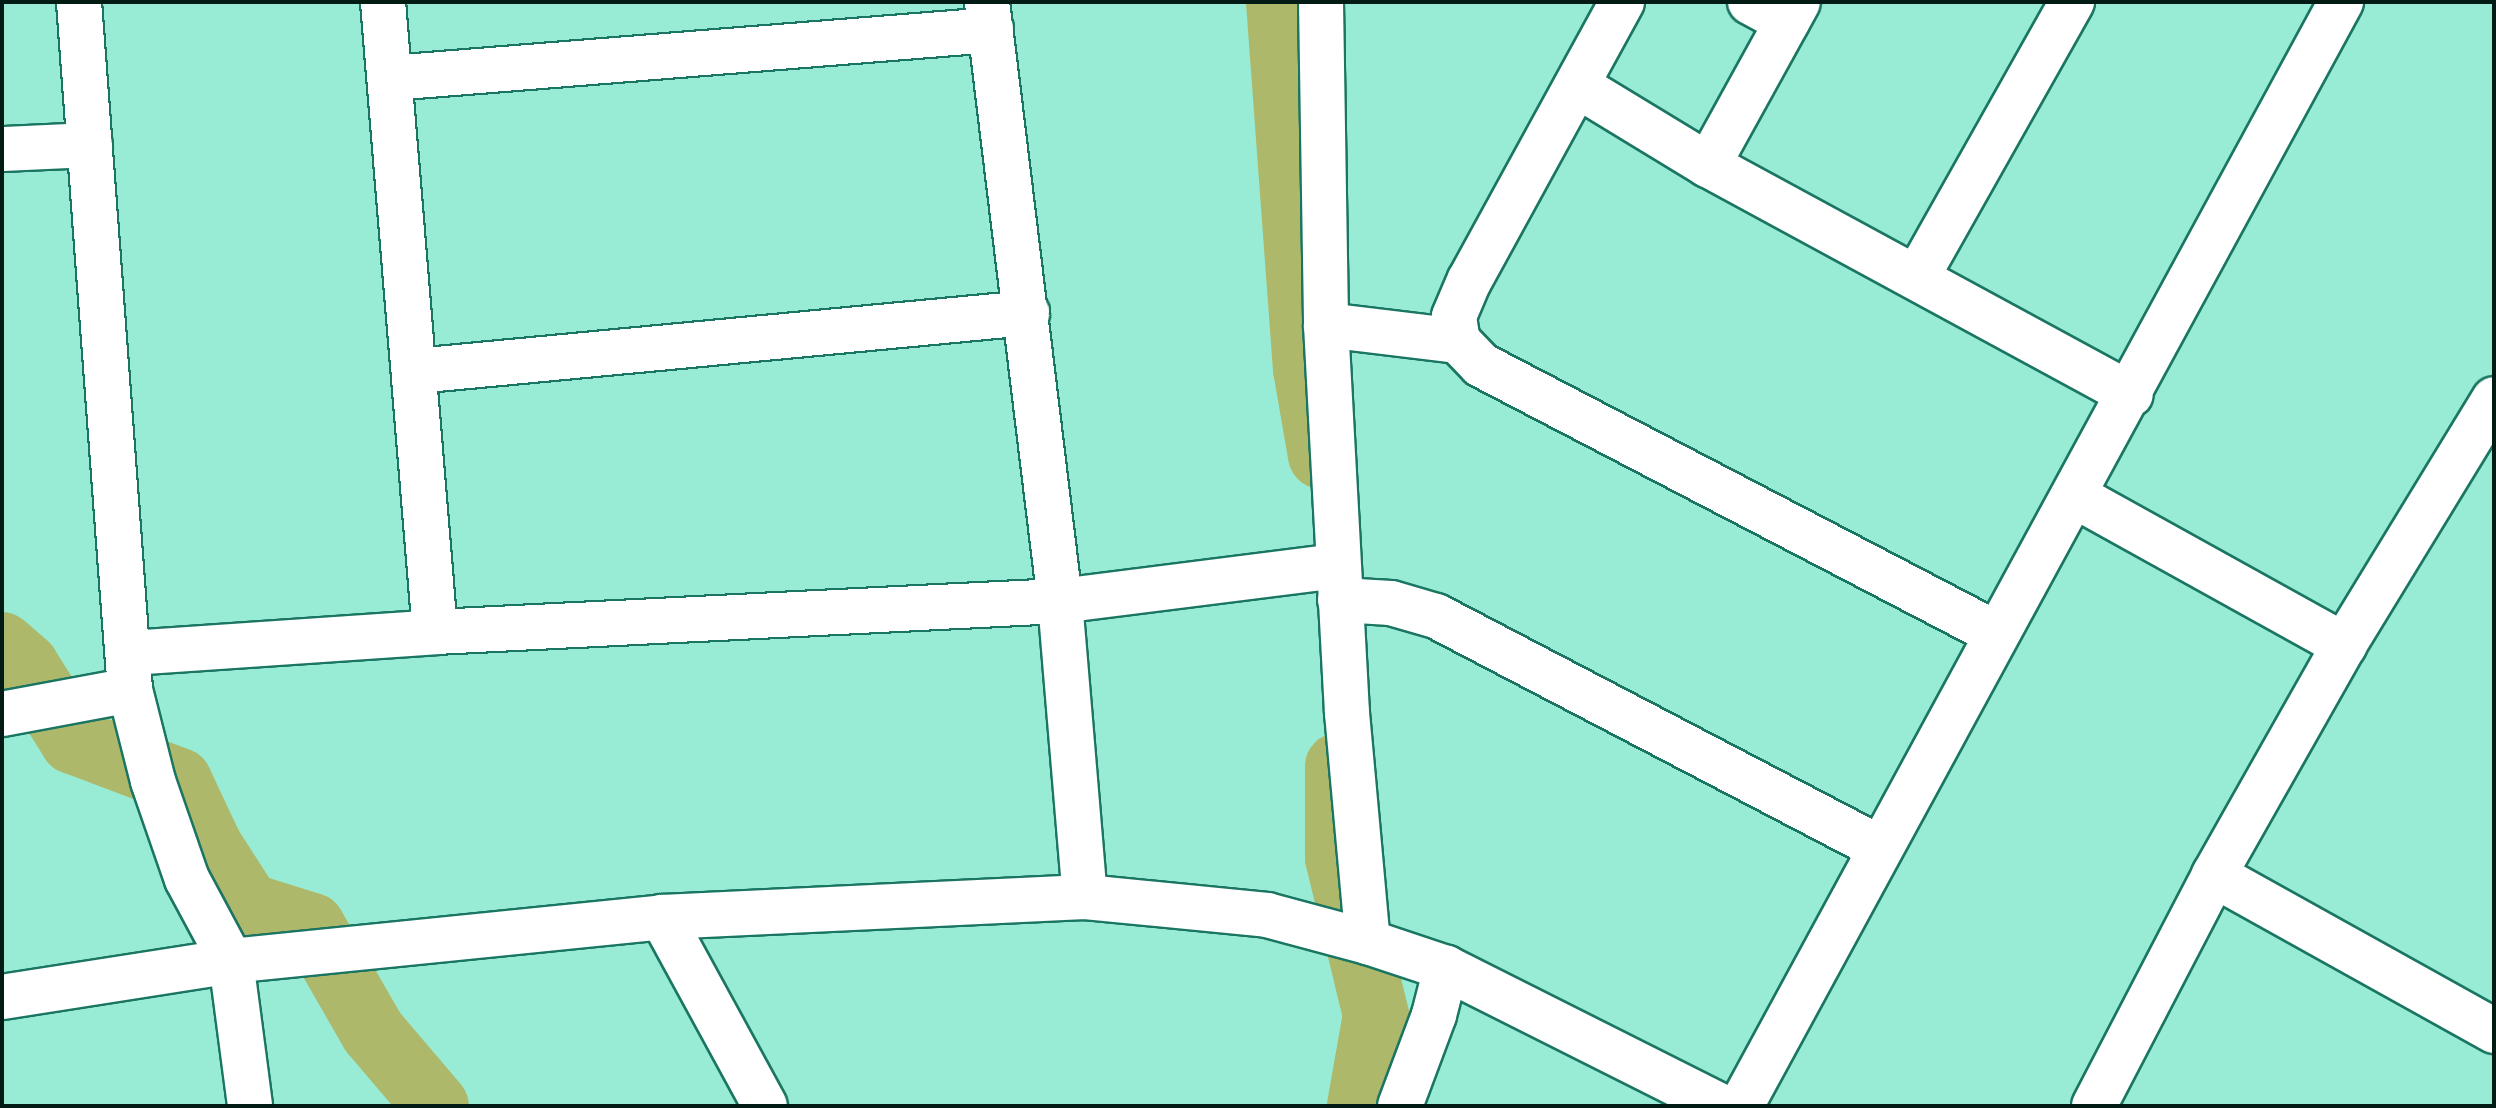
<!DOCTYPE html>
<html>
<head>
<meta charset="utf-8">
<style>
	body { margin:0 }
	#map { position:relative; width:2496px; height:1108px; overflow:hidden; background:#98ecd5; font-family:Raleway,sans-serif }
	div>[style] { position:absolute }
	.river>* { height:66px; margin:-33px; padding:0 33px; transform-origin:33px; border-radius:33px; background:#aeb86a }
	.roads { filter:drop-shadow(2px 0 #1a7662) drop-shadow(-2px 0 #1a7662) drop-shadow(0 2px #1a7662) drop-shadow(0 -2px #1a7662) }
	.minor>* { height:44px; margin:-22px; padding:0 22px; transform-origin:22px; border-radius:22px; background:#fff }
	span { translate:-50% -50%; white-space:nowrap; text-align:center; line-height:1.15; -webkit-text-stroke:8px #a5f9e2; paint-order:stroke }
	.frame { position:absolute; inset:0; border:4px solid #021b15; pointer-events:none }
</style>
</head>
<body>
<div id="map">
	<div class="river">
		<i style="left:1279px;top:2px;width:368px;rotate:85.8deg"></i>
		<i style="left:1306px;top:369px;width:88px;rotate:80.2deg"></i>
		<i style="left:2px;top:645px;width:32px;rotate:41deg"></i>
		<i style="left:26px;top:666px;width:89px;rotate:57.9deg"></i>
		<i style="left:73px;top:741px;width:113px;rotate:20.7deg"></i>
		<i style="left:179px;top:781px;width:73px;rotate:64.8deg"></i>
		<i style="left:210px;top:847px;width:70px;rotate:57.2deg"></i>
		<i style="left:248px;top:906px;width:67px;rotate:17.4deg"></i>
		<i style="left:312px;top:926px;width:122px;rotate:60.1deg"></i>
		<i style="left:373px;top:1032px;width:97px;rotate:49.6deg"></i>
		<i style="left:1338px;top:766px;width:92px;rotate:90deg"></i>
		<i style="left:1338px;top:858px;width:162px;rotate:76.4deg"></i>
		<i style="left:1376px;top:1015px;width:92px;rotate:100deg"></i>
	</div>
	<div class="roads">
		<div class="minor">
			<i style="left:79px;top:2px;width:690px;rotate:85.76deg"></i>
			<i style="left:130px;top:690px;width:94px;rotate:75.8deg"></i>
			<i style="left:153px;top:781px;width:104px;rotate:70.9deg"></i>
			<i style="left:187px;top:879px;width:93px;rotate:61.8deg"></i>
			<i style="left:231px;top:961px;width:146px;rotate:82.5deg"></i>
			<i style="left:383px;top:2px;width:632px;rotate:85.28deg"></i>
			<i style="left:987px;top:2px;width:603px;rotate:83.05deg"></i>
			<i style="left:1060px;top:601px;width:297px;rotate:85.2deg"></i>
			<i style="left:1321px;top:2px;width:323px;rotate:89.1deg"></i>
			<i style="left:1326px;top:325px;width:389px;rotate:86.9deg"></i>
			<i style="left:1347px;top:713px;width:230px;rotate:84.8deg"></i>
			<i style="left:1622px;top:2px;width:318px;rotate:118.7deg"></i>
			<i style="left:1469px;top:281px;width:39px;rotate:113deg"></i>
			<i style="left:1454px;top:317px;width:24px;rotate:81deg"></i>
			<i style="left:1458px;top:341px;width:33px;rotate:46deg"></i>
			<i style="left:1481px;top:365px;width:582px;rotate:27.53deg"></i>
			<i style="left:1750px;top:2px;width:42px;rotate:28.4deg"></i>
			<i style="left:391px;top:78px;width:602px;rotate:-4.57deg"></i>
			<i style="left:1578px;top:86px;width:152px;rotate:31.3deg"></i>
			<i style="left:1708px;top:165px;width:481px;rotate:28.5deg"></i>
			<i style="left:2px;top:149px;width:88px;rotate:-2.6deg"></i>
			<i style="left:1708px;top:165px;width:186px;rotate:-61.1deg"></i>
			<i style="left:1917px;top:277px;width:316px;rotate:-60.6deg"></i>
			<i style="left:1326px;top:325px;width:133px;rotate:6.9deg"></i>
			<i style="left:416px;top:371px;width:614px;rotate:-5.42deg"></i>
			<i style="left:2075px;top:496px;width:308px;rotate:29deg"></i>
			<i style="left:1340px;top:600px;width:51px;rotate:3.4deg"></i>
			<i style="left:1391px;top:603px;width:47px;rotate:16.1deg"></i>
			<i style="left:1436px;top:616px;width:499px;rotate:27.6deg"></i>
			<i style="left:130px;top:653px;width:306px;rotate:-3.9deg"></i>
			<i style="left:435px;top:632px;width:626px;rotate:-2.84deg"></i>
			<i style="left:1060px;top:601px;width:280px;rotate:-7.2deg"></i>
			<i style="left:2px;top:714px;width:130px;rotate:-10.6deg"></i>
			<i style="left:2214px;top:875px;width:321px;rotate:29.1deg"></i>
			<i style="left:662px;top:917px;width:215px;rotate:61.4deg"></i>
			<i style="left:2px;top:997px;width:232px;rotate:-8.9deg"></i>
			<i style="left:231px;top:961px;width:433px;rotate:-5.8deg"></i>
			<i style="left:662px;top:917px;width:423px;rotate:-2.7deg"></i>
			<i style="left:1085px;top:897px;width:183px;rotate:5.6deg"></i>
			<i style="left:1267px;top:915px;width:105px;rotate:15deg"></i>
			<i style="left:1368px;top:942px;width:82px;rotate:18.4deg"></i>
			<i style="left:1446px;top:968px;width:307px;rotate:26.7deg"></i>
			<i style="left:1400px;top:1106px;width:97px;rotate:-69.5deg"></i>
			<i style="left:1434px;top:1015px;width:49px;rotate:-75.7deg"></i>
			<i style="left:1741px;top:1106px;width:1257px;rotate:-61.48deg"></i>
			<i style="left:2094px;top:1106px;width:260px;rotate:-62.5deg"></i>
			<i style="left:2214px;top:875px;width:264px;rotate:-60.5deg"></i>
			<i style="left:2344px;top:645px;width:288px;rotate:-58.6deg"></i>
		</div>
	</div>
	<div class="frame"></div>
</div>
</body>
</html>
